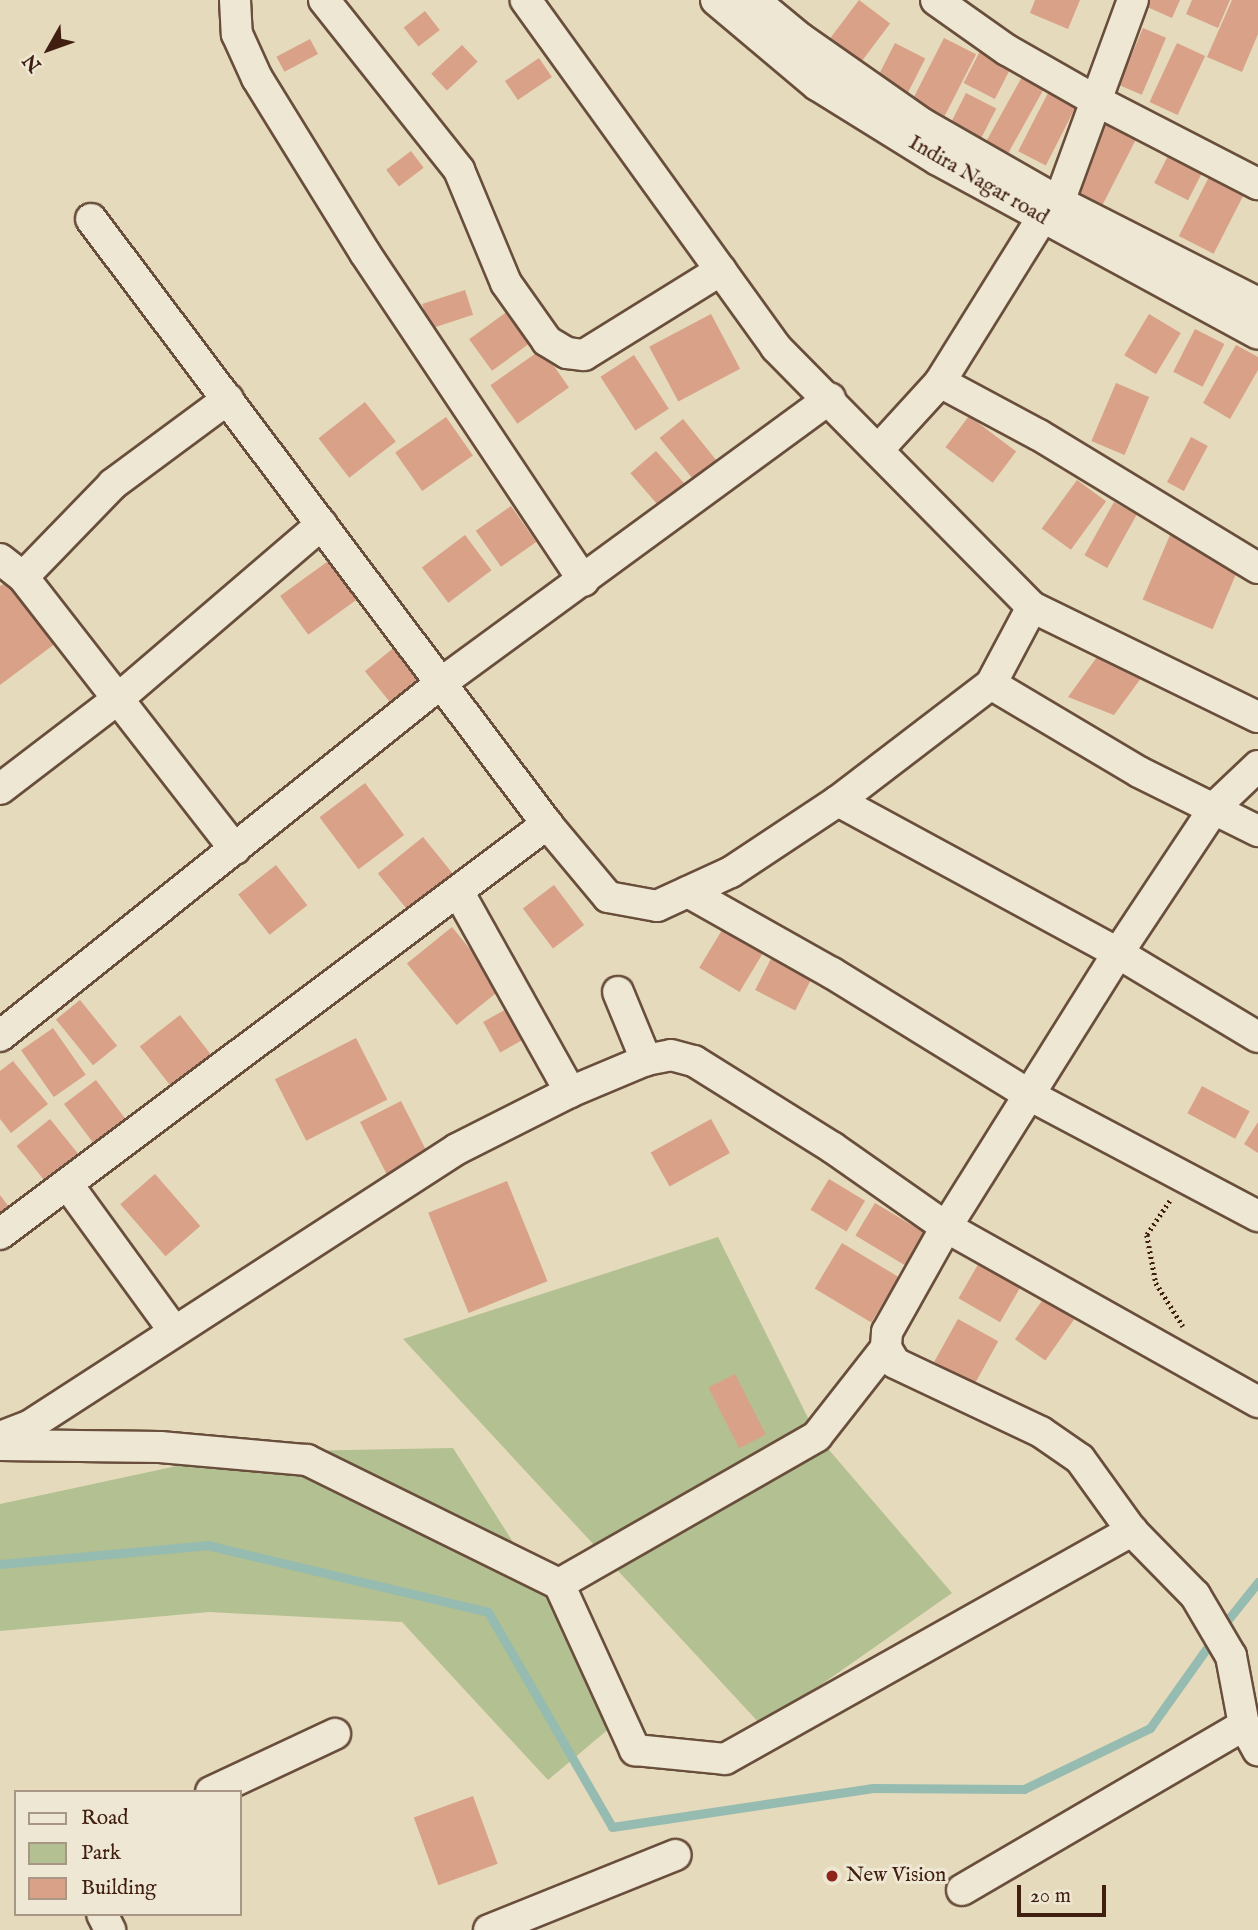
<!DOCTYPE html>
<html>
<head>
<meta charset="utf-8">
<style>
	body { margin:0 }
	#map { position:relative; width:1258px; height:1930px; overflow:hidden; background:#e5dabb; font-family:"IM FELL English",serif }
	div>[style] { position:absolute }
	.green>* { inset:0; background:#b3c091 }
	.stream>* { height:9px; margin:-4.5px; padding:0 4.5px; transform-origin:4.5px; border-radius:4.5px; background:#96bbb0 }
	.building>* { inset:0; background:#d8a188; transform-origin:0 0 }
	.path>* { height:4.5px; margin-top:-2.25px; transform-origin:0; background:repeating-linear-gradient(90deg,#401f11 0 2px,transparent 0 5.5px) }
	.roads { filter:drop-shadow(2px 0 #694e3c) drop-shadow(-2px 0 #694e3c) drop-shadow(0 2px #694e3c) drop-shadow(0 -2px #694e3c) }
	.minor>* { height:30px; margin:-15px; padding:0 15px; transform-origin:15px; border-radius:15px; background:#eee7d3 }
	.dots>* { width:19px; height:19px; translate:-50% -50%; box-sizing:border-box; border:4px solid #eee7d3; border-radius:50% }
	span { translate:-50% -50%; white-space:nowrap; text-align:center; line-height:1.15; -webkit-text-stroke:6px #eee7d3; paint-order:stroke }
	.street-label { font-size:21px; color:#401f11 }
	.poi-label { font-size:21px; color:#401f11 }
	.left { translate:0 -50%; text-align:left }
	.legend { position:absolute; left:14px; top:1790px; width:228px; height:126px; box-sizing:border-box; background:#eee7d3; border:2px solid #a89785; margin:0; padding:9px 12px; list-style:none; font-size:21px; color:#401f11 }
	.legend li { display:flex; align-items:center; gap:14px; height:35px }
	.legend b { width:35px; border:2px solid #a89785 }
	.north { position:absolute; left:14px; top:14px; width:70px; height:70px; -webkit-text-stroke:5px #eee7d3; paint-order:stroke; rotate:230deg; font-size:19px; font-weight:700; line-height:28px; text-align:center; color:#401f11 }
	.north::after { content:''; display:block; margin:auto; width:24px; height:32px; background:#401f11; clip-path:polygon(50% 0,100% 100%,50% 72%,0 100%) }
	.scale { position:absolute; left:1017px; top:1885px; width:89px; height:32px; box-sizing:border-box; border:4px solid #401f11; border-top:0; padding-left:9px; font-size:21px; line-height:24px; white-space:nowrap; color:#401f11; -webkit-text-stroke:5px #eee7d3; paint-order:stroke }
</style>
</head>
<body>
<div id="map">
	<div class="green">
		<i style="clip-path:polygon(718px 1237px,817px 1436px,952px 1593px,762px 1726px,403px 1339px)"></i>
		<i style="clip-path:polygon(453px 1448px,624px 1716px,548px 1780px,402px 1622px,209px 1612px,0 1631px,0 1504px,242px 1452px)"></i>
	</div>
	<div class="stream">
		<i style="left:0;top:1564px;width:208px;rotate:-5.2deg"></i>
		<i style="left:207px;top:1545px;width:289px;rotate:13.4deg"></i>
		<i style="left:488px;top:1612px;width:248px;rotate:60deg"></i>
		<i style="left:612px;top:1827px;width:264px;rotate:-8.5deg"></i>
		<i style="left:873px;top:1788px;width:151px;rotate:0.4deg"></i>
		<i style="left:1024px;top:1789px;width:140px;rotate:-25.8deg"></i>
		<i style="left:1150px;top:1728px;width:110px;rotate:-54.6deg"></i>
		<i style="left:1222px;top:1627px;width:58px;rotate:-51.3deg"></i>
	</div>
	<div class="building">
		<i style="left:859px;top:0;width:39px;height:56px;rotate:37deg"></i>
		<i style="clip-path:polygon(1035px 0,1080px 0,1068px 29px,1030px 13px)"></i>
		<i style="clip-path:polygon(1148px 0,1180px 0,1172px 18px,1145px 6px)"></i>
		<i style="clip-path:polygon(1192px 0,1230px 0,1218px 28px,1186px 14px)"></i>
		<i style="clip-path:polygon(1232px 0,1258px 0,1258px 34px,1242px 72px,1207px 57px)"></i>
		<i style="left:425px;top:11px;width:24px;height:27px;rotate:52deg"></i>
		<i style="left:1143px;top:28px;width:25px;height:62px;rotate:23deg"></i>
		<i style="left:944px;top:38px;width:36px;height:69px;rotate:27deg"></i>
		<i style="left:310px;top:39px;width:17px;height:38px;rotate:62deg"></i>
		<i style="left:895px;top:43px;width:34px;height:46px;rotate:27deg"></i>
		<i style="left:1177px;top:43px;width:31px;height:65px;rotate:25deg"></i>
		<i style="left:462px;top:45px;width:23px;height:42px;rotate:47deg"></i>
		<i style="left:980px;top:51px;width:35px;height:36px;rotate:27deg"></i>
		<i style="left:539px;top:58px;width:23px;height:41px;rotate:56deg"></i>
		<i style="left:1023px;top:75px;width:25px;height:80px;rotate:29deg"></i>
		<i style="left:1050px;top:89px;width:31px;height:70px;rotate:27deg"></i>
		<i style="left:966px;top:93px;width:34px;height:42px;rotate:27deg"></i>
		<i style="left:1106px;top:121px;width:35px;height:83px;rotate:27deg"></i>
		<i style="left:1171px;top:150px;width:38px;height:37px;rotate:27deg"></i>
		<i style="left:411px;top:151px;width:21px;height:31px;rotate:53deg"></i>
		<i style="left:1212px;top:171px;width:39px;height:73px;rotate:27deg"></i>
		<i style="left:465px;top:290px;width:26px;height:45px;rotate:72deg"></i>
		<i style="left:512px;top:308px;width:39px;height:53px;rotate:54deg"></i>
		<i style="left:711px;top:314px;width:62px;height:70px;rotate:62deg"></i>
		<i style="left:1149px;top:314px;width:37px;height:48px;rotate:31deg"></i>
		<i style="left:1195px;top:329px;width:33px;height:48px;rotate:27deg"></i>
		<i style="clip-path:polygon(1236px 345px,1258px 357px,1258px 370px,1230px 419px,1203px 403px)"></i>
		<i style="left:542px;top:349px;width:47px;height:63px;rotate:55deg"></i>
		<i style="left:634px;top:355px;width:64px;height:40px;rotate:57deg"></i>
		<i style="left:1116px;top:383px;width:36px;height:63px;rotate:23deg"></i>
		<i style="left:365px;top:402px;width:50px;height:59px;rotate:52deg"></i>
		<i style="left:969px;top:416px;width:59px;height:39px;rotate:37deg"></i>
		<i style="left:446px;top:417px;width:47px;height:62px;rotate:55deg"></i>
		<i style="left:683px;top:419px;width:60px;height:30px;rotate:51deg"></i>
		<i style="left:1191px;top:437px;width:19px;height:51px;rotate:28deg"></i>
		<i style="left:656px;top:451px;width:48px;height:34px;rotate:49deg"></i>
		<i style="left:1077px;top:480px;width:36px;height:60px;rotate:36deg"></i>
		<i style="left:1114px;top:502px;width:26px;height:61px;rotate:29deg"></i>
		<i style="left:511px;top:506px;width:44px;height:43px;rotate:55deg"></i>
		<i style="left:465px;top:535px;width:44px;height:54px;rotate:53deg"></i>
		<i style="left:1170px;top:535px;width:76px;height:70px;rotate:23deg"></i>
		<i style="left:331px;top:559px;width:48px;height:63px;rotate:54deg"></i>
		<i style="clip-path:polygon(8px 581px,56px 643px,0 685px,0 586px)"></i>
		<i style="left:396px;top:646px;width:43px;height:40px;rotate:51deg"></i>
		<i style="clip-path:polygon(1105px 646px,1144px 674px,1114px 715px,1068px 697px)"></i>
		<i style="left:365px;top:783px;width:65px;height:57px;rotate:53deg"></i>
		<i style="left:423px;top:837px;width:49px;height:58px;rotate:51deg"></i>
		<i style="left:276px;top:865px;width:51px;height:48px;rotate:52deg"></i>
		<i style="left:554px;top:885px;width:50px;height:39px;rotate:53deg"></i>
		<i style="left:725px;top:925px;width:47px;height:50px;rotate:31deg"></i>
		<i style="left:452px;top:927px;width:79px;height:58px;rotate:51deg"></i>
		<i style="left:776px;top:949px;width:45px;height:46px;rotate:27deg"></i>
		<i style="left:80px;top:1000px;width:59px;height:31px;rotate:51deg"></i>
		<i style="left:519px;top:1002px;width:35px;height:41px;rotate:61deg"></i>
		<i style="left:180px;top:1015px;width:54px;height:51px;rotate:52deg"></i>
		<i style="left:53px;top:1028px;width:57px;height:39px;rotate:55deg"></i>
		<i style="left:356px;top:1038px;width:69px;height:91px;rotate:63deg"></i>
		<i style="clip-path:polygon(13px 1061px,48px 1104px,11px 1133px,0 1119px,0 1071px)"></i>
		<i style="left:96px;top:1080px;width:53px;height:40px;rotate:53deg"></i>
		<i style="left:1202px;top:1086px;width:54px;height:31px;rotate:28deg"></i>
		<i style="left:401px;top:1101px;width:60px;height:46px;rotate:63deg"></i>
		<i style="left:50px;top:1119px;width:53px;height:43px;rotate:51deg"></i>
		<i style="left:711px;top:1119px;width:39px;height:69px;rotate:61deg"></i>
		<i style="clip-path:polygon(1258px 1122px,1258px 1153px,1244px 1144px)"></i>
		<i style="left:155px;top:1174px;width:69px;height:46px;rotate:49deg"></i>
		<i style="left:829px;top:1179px;width:42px;height:36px;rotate:31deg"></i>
		<i style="left:507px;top:1181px;width:108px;height:85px;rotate:68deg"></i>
		<i style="clip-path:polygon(0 1195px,12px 1211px,0 1221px)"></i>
		<i style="left:875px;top:1203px;width:65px;height:38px;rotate:31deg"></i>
		<i style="left:842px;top:1243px;width:66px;height:53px;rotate:31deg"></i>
		<i style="left:980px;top:1261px;width:48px;height:43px;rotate:30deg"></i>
		<i style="left:1046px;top:1295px;width:37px;height:54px;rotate:35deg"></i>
		<i style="left:958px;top:1319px;width:46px;height:49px;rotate:29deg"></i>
		<i style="left:735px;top:1374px;width:68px;height:30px;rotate:63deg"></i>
		<i style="left:473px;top:1796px;width:72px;height:63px;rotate:70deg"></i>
	</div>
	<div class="path">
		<i style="left:1170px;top:1201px;width:41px;rotate:124.1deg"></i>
		<i style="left:1147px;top:1235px;width:49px;rotate:79.4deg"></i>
		<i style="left:1156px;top:1283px;width:51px;rotate:57.9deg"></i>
	</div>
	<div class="roads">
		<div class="minor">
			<i style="left:235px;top:0;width:34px;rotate:87deg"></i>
			<i style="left:237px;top:34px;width:48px;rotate:65.6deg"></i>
			<i style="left:257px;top:78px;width:206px;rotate:58.3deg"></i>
			<i style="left:365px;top:253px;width:394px;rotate:56.3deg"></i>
			<i style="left:324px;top:0;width:217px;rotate:51.5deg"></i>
			<i style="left:459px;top:170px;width:122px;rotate:67.4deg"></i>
			<i style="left:506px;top:283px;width:71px;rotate:54.7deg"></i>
			<i style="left:547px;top:341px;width:23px;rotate:31deg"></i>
			<i style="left:567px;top:353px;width:17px;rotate:7deg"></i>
			<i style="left:584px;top:355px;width:161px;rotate:-31.8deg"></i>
			<i style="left:716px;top:0;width:132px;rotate:40.1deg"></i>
			<i style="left:817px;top:85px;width:142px;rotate:31.8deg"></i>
			<i style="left:938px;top:160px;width:364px;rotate:28.5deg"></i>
			<i style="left:754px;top:0;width:60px;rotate:39.6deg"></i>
			<i style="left:800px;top:38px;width:150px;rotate:35deg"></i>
			<i style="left:923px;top:124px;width:157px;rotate:29.8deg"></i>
			<i style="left:1059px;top:202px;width:223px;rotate:26.9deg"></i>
			<i style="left:936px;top:0;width:87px;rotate:35.2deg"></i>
			<i style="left:1007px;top:50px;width:99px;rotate:29.7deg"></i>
			<i style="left:1093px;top:99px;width:186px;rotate:27.3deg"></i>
			<i style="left:1059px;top:202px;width:215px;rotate:-69.9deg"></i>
			<i style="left:91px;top:219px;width:758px;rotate:52.99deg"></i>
			<i style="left:547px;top:824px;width:95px;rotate:50.1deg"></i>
			<i style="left:608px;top:897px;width:50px;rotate:10.4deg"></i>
			<i style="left:657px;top:906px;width:81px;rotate:-24.7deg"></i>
			<i style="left:731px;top:872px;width:128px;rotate:-33.6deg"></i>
			<i style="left:838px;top:801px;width:193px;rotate:-37.4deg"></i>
			<i style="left:991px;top:684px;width:87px;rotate:-62deg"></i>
			<i style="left:1032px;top:607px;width:365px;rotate:-134.6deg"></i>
			<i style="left:776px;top:347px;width:428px;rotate:-125.8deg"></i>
			<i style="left:940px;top:382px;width:112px;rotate:28.2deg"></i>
			<i style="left:1039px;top:435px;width:256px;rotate:31.3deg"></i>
			<i style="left:878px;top:450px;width:92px;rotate:-47.6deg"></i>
			<i style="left:940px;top:382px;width:193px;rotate:-58.1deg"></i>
			<i style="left:0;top:559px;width:29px;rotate:38deg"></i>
			<i style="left:23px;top:577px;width:129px;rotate:-45.9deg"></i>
			<i style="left:113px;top:484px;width:143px;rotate:-36.5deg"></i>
			<i style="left:23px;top:577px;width:345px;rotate:52.1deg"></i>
			<i style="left:1032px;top:607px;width:251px;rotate:26deg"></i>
			<i style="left:991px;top:684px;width:172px;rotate:30.7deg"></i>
			<i style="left:1139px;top:772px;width:133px;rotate:26.4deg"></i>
			<i style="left:1258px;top:766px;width:59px;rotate:136.4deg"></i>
			<i style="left:1215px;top:807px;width:175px;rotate:123.6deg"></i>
			<i style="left:1118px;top:953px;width:324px;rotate:122.1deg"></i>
			<i style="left:946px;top:1227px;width:120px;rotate:119.3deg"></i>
			<i style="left:887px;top:1332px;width:16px;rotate:94deg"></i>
			<i style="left:886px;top:1348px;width:17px;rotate:59deg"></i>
			<i style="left:895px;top:1363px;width:161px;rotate:25.3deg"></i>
			<i style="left:1041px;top:1432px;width:47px;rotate:34.7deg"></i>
			<i style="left:1080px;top:1459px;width:89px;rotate:54.2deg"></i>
			<i style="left:1132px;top:1531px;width:90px;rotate:45.5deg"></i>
			<i style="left:1195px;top:1595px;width:71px;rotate:59.5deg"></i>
			<i style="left:1231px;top:1656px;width:70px;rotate:79.3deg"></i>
			<i style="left:1244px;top:1725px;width:29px;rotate:61deg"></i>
			<i style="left:0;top:789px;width:150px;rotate:-37.4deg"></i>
			<i style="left:119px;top:698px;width:267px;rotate:-40.6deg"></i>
			<i style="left:838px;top:801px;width:319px;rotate:28.5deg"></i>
			<i style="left:1118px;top:953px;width:163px;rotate:31deg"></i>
			<i style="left:688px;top:892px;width:165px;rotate:29.4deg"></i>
			<i style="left:832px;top:973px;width:234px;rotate:31.7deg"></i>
			<i style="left:1031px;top:1096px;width:257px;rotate:27.9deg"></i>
			<i style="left:459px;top:893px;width:228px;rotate:60.8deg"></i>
			<i style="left:618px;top:992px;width:74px;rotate:67.6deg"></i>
			<i style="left:0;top:1036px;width:565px;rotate:-38.68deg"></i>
			<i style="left:441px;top:683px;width:482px;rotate:-36.2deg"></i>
			<i style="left:68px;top:1185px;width:180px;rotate:54deg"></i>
			<i style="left:0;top:1234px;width:684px;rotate:-36.85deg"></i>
			<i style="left:0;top:1437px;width:31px;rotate:-21deg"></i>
			<i style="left:29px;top:1426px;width:510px;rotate:-32.91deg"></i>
			<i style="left:457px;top:1149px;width:127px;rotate:-26.8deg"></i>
			<i style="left:570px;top:1092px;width:82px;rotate:-22.8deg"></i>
			<i style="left:646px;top:1060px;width:25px;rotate:-11deg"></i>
			<i style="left:671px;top:1055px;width:24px;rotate:15deg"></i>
			<i style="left:694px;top:1061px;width:164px;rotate:32deg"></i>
			<i style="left:833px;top:1148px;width:138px;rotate:35deg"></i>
			<i style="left:946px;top:1227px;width:358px;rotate:29.3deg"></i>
			<i style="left:0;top:1445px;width:160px;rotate:0.7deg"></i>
			<i style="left:160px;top:1447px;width:148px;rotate:5.1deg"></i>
			<i style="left:307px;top:1460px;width:281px;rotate:26.2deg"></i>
			<i style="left:559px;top:1584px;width:183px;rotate:65.4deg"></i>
			<i style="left:635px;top:1750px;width:90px;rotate:5.7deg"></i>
			<i style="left:725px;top:1759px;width:467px;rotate:-29.3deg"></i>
			<i style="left:559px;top:1584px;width:297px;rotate:-29.8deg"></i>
			<i style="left:817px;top:1436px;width:112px;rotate:-51.9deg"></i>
			<i style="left:211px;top:1792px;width:137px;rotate:-25.1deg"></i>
			<i style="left:962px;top:1890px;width:327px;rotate:-30.3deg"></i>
			<i style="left:102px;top:1914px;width:18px;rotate:63deg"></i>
			<i style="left:489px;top:1930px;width:201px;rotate:-21.9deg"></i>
		</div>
	</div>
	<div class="dots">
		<i style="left:832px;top:1876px;background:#8f2418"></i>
	</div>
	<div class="street-label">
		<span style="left:978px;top:181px;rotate:30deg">Indira Nagar road</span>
	</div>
	<div class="poi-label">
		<span class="left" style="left:846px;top:1876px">New Vision</span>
	</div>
	<ul class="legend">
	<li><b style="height:9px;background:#eee7d3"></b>Road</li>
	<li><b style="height:19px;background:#b3c091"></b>Park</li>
	<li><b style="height:19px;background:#d8a188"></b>Building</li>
	</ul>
	<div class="north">N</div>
	<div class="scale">20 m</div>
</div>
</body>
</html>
